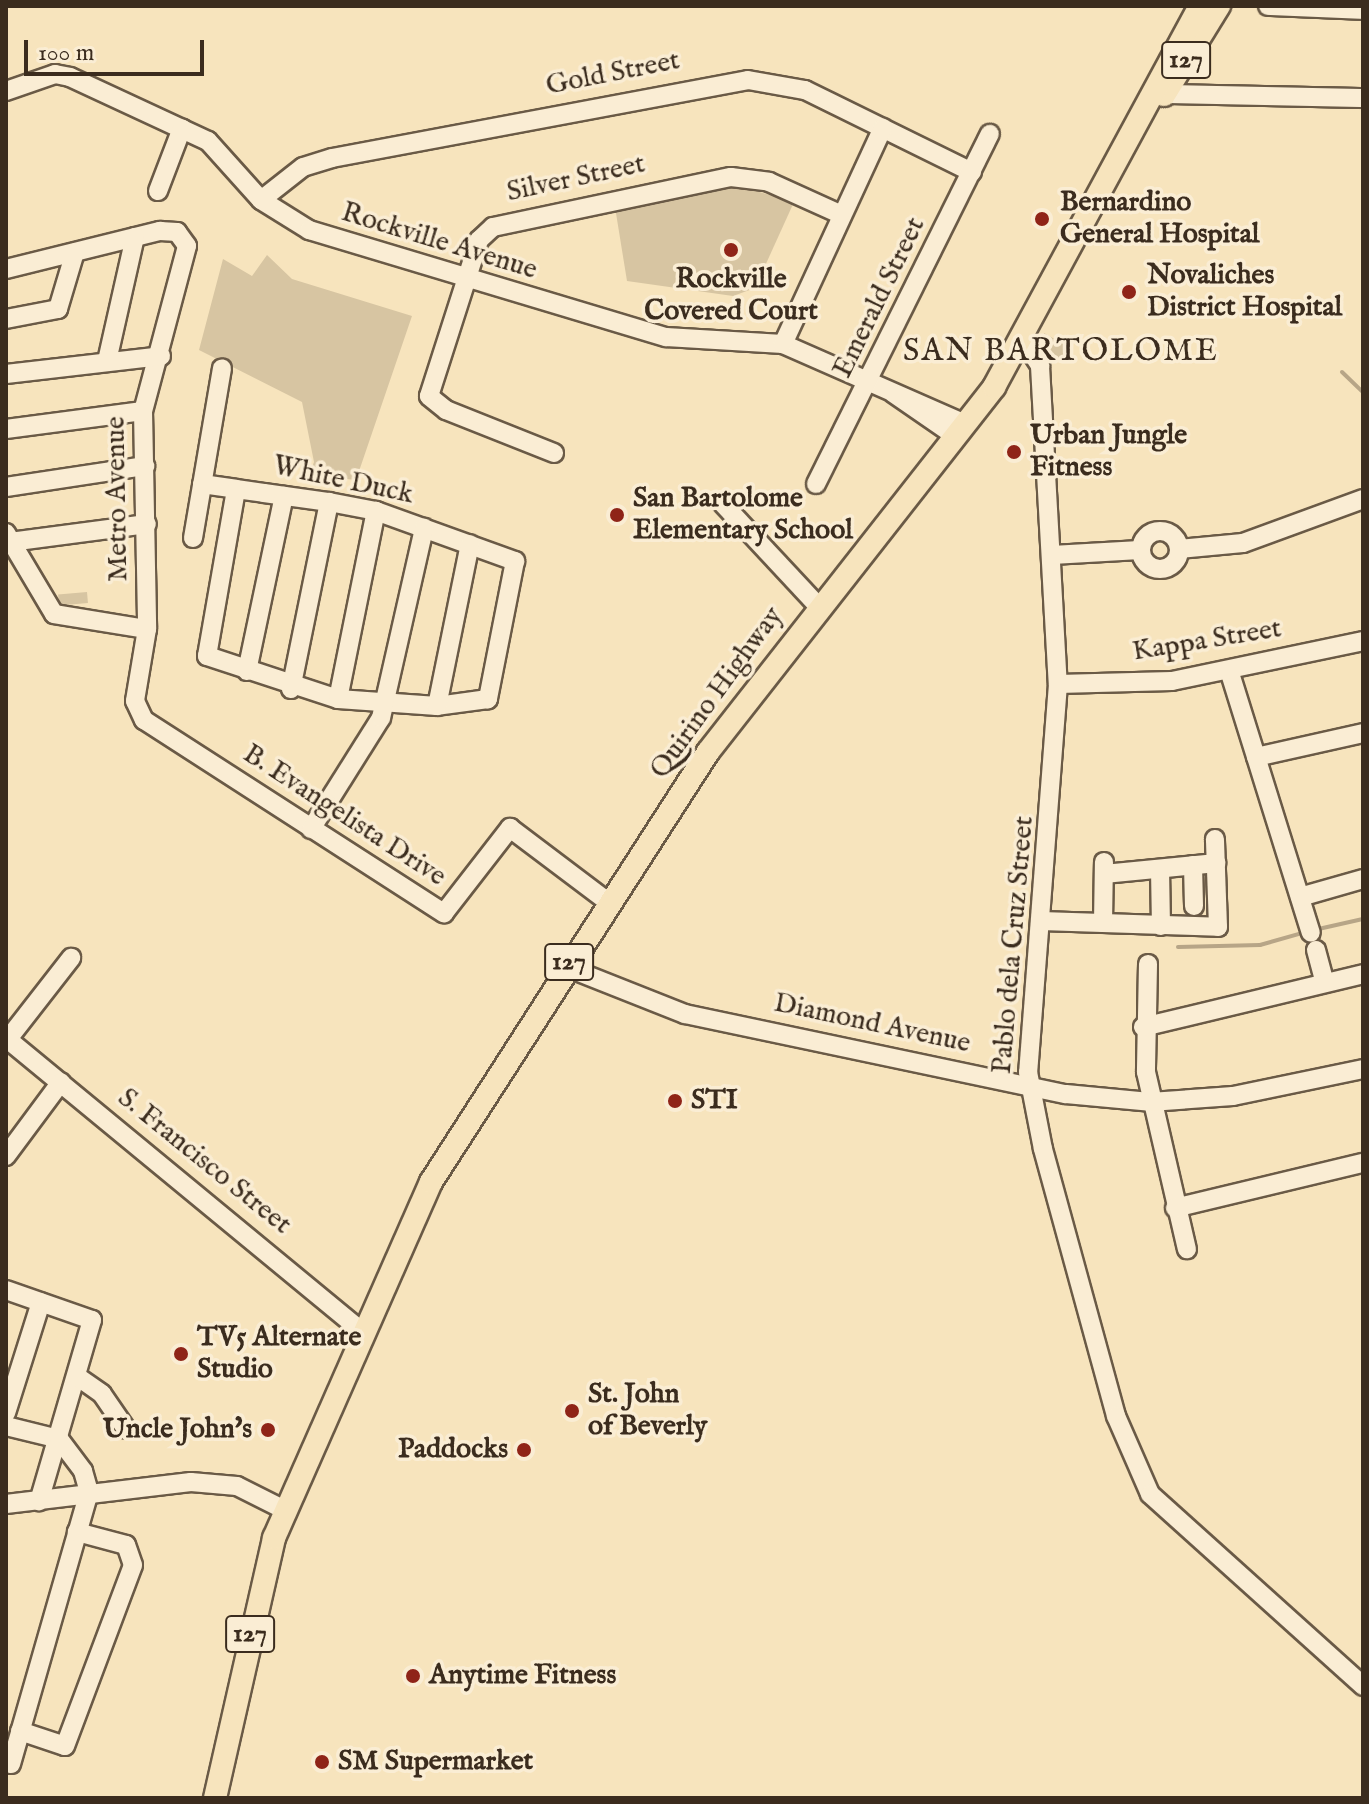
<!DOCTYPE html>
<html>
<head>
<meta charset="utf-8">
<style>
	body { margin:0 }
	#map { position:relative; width:1369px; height:1804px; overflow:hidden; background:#f7e4bd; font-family:"IM FELL English",serif }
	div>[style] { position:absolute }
	.green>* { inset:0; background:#d7c5a2; transform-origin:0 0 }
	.stream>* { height:4px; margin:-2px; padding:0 2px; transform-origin:2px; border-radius:2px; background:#b7a587 }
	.roads { filter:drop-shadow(2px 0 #6a5a46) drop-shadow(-2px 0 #6a5a46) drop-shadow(0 2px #6a5a46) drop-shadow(0 -2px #6a5a46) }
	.minor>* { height:18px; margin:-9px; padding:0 9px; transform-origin:9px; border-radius:9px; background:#faedd4 }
	.minor>.ring { margin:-9px; padding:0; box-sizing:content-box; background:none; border:18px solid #faedd4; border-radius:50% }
	.major>* { height:22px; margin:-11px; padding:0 11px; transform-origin:11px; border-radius:11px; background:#f7e4bd }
	.dots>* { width:22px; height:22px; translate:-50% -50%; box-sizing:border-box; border:4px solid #faedd4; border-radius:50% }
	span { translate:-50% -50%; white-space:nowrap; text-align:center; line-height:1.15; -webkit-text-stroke:7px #faedd4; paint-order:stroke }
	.shield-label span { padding:2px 6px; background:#faedd4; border:2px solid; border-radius:6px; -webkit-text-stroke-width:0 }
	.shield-label { font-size:26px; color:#3b2c1e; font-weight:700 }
	.street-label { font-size:28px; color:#3b2c1e }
	.poi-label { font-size:28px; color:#3b2c1e; font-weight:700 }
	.left { translate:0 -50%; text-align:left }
	.right { translate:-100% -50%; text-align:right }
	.quarter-label { font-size:32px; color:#3b2c1e; letter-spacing:2px }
	.frame { position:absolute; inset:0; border:8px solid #3b2c1e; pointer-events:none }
	.scale { position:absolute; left:24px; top:40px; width:180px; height:36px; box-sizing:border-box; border:4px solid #3b2c1e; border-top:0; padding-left:10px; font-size:24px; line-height:28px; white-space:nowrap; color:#3b2c1e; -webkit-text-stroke:6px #faedd4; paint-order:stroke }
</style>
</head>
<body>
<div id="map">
	<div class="green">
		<i style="clip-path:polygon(739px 186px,794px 202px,755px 288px,733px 296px,627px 281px,615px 207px)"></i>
		<i style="clip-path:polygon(267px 255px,292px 279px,412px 316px,356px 480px,309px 475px,314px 462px,302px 402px,199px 350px,223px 259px,252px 276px)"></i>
		<i style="clip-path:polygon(1044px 333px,1069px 347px,1066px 354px,1076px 359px,1047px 358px)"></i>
		<i style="left:87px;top:592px;width:11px;height:29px;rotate:85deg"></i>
	</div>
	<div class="stream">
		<i style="left:1342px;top:372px;width:29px;rotate:44deg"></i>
		<i style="left:1314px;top:930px;width:50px;rotate:-12.7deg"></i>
		<i style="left:1178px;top:947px;width:82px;rotate:-1.4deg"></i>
		<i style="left:1260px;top:945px;width:48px;rotate:-15.8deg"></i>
	</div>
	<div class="roads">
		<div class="minor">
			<i style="left:1268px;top:6px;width:95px;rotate:2.4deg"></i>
			<i style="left:6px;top:91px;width:52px;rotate:-19.1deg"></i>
			<i style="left:55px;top:74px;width:15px;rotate:11deg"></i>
			<i style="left:70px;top:77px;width:152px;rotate:24.9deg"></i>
			<i style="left:208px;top:141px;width:79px;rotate:48.1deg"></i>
			<i style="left:261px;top:200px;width:57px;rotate:32deg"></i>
			<i style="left:309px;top:230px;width:373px;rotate:16.7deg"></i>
			<i style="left:666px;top:337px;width:117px;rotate:3.4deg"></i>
			<i style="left:783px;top:344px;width:199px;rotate:23.7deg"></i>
			<i style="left:1166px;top:94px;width:197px;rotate:1.2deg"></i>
			<i style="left:158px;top:191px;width:67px;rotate:-69.1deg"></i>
			<i style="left:261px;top:200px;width:53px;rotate:-38.2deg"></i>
			<i style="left:303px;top:167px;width:30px;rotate:-17deg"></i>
			<i style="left:332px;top:158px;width:423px;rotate:-10.6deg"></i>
			<i style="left:748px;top:80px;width:58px;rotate:10deg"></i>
			<i style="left:805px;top:90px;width:186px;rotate:26.2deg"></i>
			<i style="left:6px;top:269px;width:159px;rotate:-13.9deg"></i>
			<i style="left:160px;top:231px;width:17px;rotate:3deg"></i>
			<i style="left:177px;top:232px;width:17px;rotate:54deg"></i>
			<i style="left:187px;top:246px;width:171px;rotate:104.9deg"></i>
			<i style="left:143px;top:411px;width:218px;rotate:88.9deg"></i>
			<i style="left:147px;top:629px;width:73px;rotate:99.5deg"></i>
			<i style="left:135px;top:701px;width:21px;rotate:65deg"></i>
			<i style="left:144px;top:720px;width:357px;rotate:32.8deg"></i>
			<i style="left:444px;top:913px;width:108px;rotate:-52.2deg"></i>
			<i style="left:510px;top:828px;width:121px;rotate:37deg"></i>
			<i style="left:6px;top:319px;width:53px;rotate:-10.9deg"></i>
			<i style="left:58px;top:309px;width:59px;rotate:-73.4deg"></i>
			<i style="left:1024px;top:341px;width:30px;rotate:57deg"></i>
			<i style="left:1040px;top:366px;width:319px;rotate:86.8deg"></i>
			<i style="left:1058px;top:684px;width:389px;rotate:94.4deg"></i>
			<i style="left:1028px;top:1072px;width:78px;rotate:79deg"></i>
			<i style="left:1043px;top:1149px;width:277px;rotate:74.7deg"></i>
			<i style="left:1116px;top:1416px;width:85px;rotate:66.4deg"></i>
			<i style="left:1150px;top:1494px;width:287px;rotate:42deg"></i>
			<i style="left:783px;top:344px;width:238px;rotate:-65.2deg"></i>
			<i style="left:107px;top:361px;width:127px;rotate:-77.3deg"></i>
			<i style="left:6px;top:374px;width:156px;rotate:-6.6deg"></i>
			<i style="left:893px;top:393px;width:75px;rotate:34.7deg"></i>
			<i style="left:6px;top:429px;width:138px;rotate:-7.5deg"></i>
			<i style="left:554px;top:453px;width:116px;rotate:-158.3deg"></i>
			<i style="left:446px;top:410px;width:22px;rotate:-141deg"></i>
			<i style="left:429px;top:396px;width:164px;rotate:-72.2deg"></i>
			<i style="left:479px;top:240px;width:19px;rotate:-43deg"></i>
			<i style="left:493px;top:227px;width:243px;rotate:-11.9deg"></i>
			<i style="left:731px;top:177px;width:38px;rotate:7deg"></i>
			<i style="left:769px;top:182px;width:78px;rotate:24.3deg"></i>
			<i style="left:202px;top:484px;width:34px;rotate:8deg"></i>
			<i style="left:236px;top:489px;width:28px;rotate:8deg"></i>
			<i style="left:264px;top:493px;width:66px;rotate:7.9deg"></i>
			<i style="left:329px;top:502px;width:48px;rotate:10.8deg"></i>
			<i style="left:376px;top:511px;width:148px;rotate:19.8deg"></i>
			<i style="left:515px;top:561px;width:141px;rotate:101.1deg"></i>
			<i style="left:488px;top:699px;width:51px;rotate:172.2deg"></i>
			<i style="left:437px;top:706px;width:99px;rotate:-176deg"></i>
			<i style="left:338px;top:699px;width:138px;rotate:-161.8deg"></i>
			<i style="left:207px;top:656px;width:169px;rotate:-80.1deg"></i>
			<i style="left:816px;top:484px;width:391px;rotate:-63.6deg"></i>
			<i style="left:6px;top:487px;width:141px;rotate:-8.6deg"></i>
			<i style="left:723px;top:504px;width:139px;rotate:47deg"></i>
			<i class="ring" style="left:1141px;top:531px;width:20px;height:20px"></i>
			<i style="left:6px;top:533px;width:94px;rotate:59.3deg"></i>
			<i style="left:54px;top:614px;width:94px;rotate:9.2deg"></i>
			<i style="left:193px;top:538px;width:172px;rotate:-80.3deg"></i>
			<i style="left:10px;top:542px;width:138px;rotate:-7.5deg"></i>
			<i style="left:1179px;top:549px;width:64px;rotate:-5.4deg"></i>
			<i style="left:1243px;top:543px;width:128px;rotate:-20.1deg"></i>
			<i style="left:1052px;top:555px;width:88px;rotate:-3.3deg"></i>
			<i style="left:1229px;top:670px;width:275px;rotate:72.7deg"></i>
			<i style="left:247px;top:671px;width:179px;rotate:-78.1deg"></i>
			<i style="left:1058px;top:684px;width:114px;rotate:-1.5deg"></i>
			<i style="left:1172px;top:681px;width:195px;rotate:-11.8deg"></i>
			<i style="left:291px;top:689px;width:191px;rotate:-78.5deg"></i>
			<i style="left:338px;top:699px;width:192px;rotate:-78.6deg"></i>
			<i style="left:437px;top:706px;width:165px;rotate:-78.5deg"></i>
			<i style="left:1256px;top:757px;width:110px;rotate:-12.6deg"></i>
			<i style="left:311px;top:829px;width:131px;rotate:-57.8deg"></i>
			<i style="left:381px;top:718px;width:195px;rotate:-77.2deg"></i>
			<i style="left:1193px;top:865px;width:41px;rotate:88.6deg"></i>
			<i style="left:1160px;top:869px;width:57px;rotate:89deg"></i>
			<i style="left:1104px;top:874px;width:113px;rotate:-5.6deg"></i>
			<i style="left:1300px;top:897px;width:66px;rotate:-15.9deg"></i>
			<i style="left:1041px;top:921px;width:177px;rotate:1.9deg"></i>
			<i style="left:1218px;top:927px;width:88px;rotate:-92deg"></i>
			<i style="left:1103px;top:923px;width:61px;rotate:-89.1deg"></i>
			<i style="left:1316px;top:950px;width:34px;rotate:75deg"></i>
			<i style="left:1148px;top:964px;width:108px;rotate:91.1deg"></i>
			<i style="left:1146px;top:1072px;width:182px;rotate:77deg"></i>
			<i style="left:566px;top:967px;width:128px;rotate:21.6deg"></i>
			<i style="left:685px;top:1014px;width:389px;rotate:11.9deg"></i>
			<i style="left:1066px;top:1094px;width:84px;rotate:5.4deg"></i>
			<i style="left:1150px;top:1102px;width:83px;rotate:-4.1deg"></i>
			<i style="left:1233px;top:1096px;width:133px;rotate:-11.7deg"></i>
			<i style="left:1143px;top:1027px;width:226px;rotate:-13.5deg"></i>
			<i style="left:6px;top:1038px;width:462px;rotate:39.5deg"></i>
			<i style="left:8px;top:1039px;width:103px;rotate:-52.1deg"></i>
			<i style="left:6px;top:1156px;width:92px;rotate:-53.4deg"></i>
			<i style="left:1175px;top:1208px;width:193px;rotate:-13.5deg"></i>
			<i style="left:6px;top:1290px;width:91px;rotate:19.2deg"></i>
			<i style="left:92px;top:1320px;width:189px;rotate:106.3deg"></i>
			<i style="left:78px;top:1377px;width:29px;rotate:35deg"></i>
			<i style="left:102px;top:1394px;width:42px;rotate:55.6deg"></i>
			<i style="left:6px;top:1413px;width:116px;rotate:-72.5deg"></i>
			<i style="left:6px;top:1426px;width:55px;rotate:13.8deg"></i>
			<i style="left:59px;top:1439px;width:40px;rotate:53deg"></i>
			<i style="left:83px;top:1471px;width:22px;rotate:74deg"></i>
			<i style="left:89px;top:1492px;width:283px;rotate:106deg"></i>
			<i style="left:6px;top:1504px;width:186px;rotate:-6.8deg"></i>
			<i style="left:191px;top:1482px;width:46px;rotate:5deg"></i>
			<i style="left:237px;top:1486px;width:54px;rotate:26.6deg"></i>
			<i style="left:20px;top:1731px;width:47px;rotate:18.4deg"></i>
			<i style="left:65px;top:1746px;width:193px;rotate:-69.4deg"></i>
			<i style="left:133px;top:1565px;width:21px;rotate:-109deg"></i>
			<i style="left:126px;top:1545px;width:51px;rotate:-165.1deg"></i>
		</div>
		<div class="major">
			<i style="left:1164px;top:95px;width:105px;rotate:-58.3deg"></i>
			<i style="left:215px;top:1798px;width:267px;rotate:-77.2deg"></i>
			<i style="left:274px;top:1538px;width:389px;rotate:-66.2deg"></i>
			<i style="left:431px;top:1182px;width:511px;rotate:-57.21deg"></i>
			<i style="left:708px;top:752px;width:464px;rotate:-51.9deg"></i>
			<i style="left:994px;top:387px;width:433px;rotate:-61.6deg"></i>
		</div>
	</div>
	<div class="dots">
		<i style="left:1042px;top:219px;background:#8f2418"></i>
		<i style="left:731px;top:250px;background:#8f2418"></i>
		<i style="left:1129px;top:292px;background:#8f2418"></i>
		<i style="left:1014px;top:452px;background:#8f2418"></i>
		<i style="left:617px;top:515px;background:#8f2418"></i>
		<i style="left:675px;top:1101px;background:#8f2418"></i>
		<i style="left:181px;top:1354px;background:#8f2418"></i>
		<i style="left:572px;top:1411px;background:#8f2418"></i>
		<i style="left:268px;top:1430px;background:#8f2418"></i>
		<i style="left:524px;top:1450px;background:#8f2418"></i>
		<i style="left:413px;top:1676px;background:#8f2418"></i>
		<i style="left:322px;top:1762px;background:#8f2418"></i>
	</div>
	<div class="shield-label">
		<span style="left:1186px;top:60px">127</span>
		<span style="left:569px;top:962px">127</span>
		<span style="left:250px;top:1634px">127</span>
	</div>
	<div class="street-label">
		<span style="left:613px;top:74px;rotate:-11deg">Gold Street</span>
		<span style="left:576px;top:179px;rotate:-12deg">Silver Street</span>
		<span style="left:439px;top:242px;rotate:17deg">Rockville Avenue</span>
		<span style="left:880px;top:298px;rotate:-64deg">Emerald Street</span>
		<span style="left:343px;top:481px;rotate:12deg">White Duck</span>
		<span style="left:118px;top:499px;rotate:-91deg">Metro Avenue</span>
		<span style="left:1207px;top:641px;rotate:-9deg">Kappa Street</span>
		<span style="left:717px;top:693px;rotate:-54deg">Quirino Highway</span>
		<span style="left:344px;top:816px;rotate:33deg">B. Evangelista Drive</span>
		<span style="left:1014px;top:945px;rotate:-85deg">Pablo dela Cruz Street</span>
		<span style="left:872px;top:1024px;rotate:12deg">Diamond Avenue</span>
		<span style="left:204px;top:1162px;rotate:39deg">S. Francisco Street</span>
	</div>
	<div class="poi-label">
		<span class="left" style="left:1060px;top:219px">Bernardino<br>General Hospital</span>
		<span class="left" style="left:1147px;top:292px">Novaliches<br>District Hospital</span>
		<span style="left:731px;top:296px">Rockville<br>Covered Court</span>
		<span class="left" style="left:1030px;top:452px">Urban Jungle<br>Fitness</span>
		<span class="left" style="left:633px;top:515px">San Bartolome<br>Elementary School</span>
		<span class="left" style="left:691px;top:1101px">STI</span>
		<span class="left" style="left:197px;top:1354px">TV5 Alternate<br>Studio</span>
		<span class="left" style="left:588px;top:1411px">St. John<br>of Beverly</span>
		<span class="right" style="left:252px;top:1430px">Uncle John's</span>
		<span class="right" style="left:508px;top:1450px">Paddocks</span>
		<span class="left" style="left:429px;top:1676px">Anytime Fitness</span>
		<span class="left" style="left:338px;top:1762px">SM Supermarket</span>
	</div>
	<div class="quarter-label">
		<span style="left:1061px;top:352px">SAN BARTOLOME</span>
	</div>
	<div class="frame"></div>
	<div class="scale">100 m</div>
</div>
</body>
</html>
